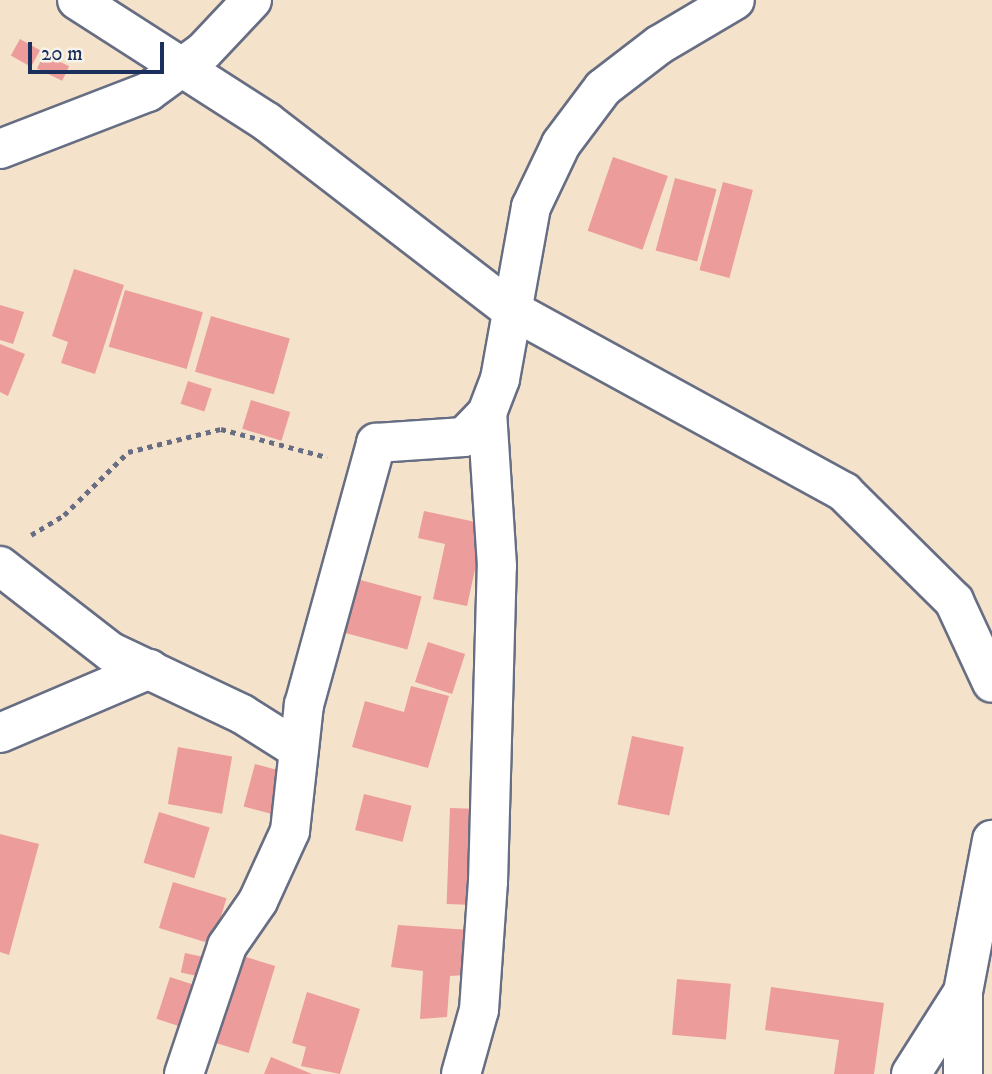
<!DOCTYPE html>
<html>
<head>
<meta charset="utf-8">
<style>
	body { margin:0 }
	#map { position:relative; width:992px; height:1074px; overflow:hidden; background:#f4e3ca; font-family:"IM FELL DW Pica",serif }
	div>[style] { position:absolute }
	.building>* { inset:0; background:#ec9c9b; transform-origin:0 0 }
	.path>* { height:4.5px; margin-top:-2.25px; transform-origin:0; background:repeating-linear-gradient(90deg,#676e84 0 5px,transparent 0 10px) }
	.roads { filter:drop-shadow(2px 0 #676e84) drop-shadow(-2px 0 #676e84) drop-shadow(0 2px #676e84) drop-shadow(0 -2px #676e84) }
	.minor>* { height:38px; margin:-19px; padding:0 19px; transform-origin:19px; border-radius:19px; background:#fff }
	span { translate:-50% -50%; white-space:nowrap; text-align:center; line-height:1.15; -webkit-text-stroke:7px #f7f3e8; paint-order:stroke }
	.scale { position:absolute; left:28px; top:42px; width:136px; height:32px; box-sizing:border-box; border:4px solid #1b2f5e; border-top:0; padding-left:9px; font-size:21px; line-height:24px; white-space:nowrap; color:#1b2f5e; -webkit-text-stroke:5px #f7f3e8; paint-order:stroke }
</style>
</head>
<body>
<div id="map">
	<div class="building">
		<i style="left:20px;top:39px;width:23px;height:19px;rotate:29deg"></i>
		<i style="left:44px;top:54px;width:28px;height:16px;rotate:26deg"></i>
		<i style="left:613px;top:157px;width:58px;height:78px;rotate:19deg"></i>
		<i style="left:675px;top:178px;width:43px;height:75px;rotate:15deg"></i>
		<i style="left:723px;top:182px;width:31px;height:91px;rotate:15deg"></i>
		<i style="clip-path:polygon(74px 269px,124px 285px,95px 374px,61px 363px,68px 342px,52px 336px)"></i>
		<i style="left:125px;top:290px;width:81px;height:59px;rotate:16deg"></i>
		<i style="clip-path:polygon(0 305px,24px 312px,13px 344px,0 340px)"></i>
		<i style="left:211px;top:316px;width:82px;height:58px;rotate:16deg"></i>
		<i style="clip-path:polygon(0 344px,25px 354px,8px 396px,0 392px)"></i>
		<i style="left:188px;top:381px;width:25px;height:24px;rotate:18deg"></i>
		<i style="left:251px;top:400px;width:41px;height:30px;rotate:17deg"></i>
		<i style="clip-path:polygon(424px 511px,485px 524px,467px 606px,433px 599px,445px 544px,418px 538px)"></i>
		<i style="left:353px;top:578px;width:71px;height:55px;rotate:15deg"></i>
		<i style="left:428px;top:642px;width:39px;height:42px;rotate:18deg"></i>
		<i style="clip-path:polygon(411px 686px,449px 696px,428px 768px,352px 747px,365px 701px,404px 712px)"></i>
		<i style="left:632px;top:736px;width:53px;height:70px;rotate:12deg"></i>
		<i style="left:178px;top:747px;width:55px;height:58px;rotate:10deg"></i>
		<i style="left:255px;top:764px;width:35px;height:44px;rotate:15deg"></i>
		<i style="left:364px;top:794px;width:49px;height:37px;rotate:14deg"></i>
		<i style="left:450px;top:808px;width:29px;height:96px;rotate:2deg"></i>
		<i style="left:159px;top:812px;width:53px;height:53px;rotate:17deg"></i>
		<i style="clip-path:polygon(0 834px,39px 844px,9px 955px,0 952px)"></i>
		<i style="left:173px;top:882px;width:56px;height:48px;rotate:17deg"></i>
		<i style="clip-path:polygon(398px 925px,470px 930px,465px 975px,450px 976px,447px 1017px,420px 1019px,423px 971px,391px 967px)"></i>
		<i style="left:185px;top:953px;width:25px;height:20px;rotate:12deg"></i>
		<i style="left:236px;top:954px;width:41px;height:91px;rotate:17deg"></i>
		<i style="left:170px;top:977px;width:28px;height:44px;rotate:18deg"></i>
		<i style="left:677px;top:979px;width:54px;height:56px;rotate:5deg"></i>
		<i style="clip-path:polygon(771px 987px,884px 1003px,874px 1074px,834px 1074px,839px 1040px,765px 1030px)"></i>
		<i style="clip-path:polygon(307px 992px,360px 1009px,340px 1074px,301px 1066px,306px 1047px,292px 1043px)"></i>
		<i style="clip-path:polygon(271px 1057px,312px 1074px,264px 1074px)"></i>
	</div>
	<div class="path">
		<i style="left:31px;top:535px;width:39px;rotate:-31deg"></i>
		<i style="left:64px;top:515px;width:90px;rotate:-44.5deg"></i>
		<i style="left:128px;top:452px;width:96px;rotate:-13.9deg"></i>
		<i style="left:221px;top:429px;width:110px;rotate:14.8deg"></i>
	</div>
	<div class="roads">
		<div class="minor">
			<i style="left:77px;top:0;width:226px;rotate:32.7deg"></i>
			<i style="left:267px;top:122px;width:307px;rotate:37.6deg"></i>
			<i style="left:510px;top:309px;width:381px;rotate:28.7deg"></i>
			<i style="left:844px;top:492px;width:155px;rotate:44.7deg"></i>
			<i style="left:954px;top:601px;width:90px;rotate:65.1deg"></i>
			<i style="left:0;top:149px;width:159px;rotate:-21.1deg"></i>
			<i style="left:148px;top:92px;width:69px;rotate:-36.2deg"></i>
			<i style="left:204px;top:51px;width:70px;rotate:-46.7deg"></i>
			<i style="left:0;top:566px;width:140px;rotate:37.8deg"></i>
			<i style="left:111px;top:652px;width:145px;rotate:25.3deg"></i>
			<i style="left:242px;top:714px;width:67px;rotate:32.3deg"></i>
			<i style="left:0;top:733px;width:163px;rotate:-23.1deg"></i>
			<i style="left:184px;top:1074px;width:135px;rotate:-71.4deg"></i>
			<i style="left:227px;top:946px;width:55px;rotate:-55.4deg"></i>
			<i style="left:258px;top:901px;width:77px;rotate:-65.4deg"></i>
			<i style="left:290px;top:831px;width:127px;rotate:-83.7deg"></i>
			<i style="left:304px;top:705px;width:272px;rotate:-74.6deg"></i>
			<i style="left:376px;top:443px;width:88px;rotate:-3.9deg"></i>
			<i style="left:464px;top:437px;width:33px;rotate:-46deg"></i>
			<i style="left:487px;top:413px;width:36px;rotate:-69deg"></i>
			<i style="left:500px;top:379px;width:175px;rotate:-79.8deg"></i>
			<i style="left:531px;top:207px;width:70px;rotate:-64.5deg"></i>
			<i style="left:561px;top:144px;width:70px;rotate:-53.1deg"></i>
			<i style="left:603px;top:88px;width:71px;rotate:-37.5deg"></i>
			<i style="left:659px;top:45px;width:88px;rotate:-30.6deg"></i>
			<i style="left:461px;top:1074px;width:66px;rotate:-74.3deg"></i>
			<i style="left:479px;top:1010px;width:128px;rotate:-86deg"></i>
			<i style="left:488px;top:882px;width:316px;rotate:-88.4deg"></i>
			<i style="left:497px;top:566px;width:153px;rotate:-93.7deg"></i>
			<i style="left:911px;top:1074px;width:97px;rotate:-57.6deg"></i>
			<i style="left:963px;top:1074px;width:82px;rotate:-90deg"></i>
			<i style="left:963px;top:992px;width:155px;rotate:-79.2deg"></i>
		</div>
	</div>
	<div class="scale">20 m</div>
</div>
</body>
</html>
